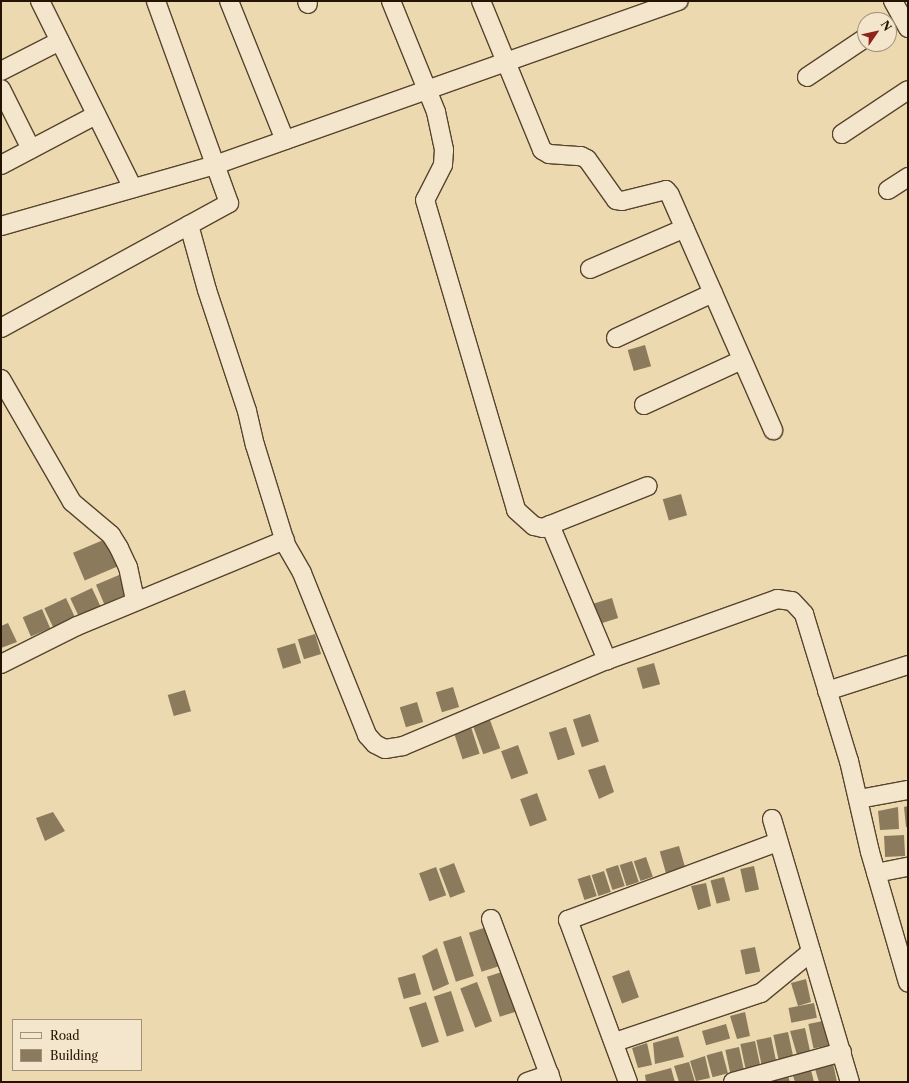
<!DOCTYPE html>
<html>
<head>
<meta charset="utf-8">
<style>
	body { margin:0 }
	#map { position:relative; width:909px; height:1083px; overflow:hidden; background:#edd9b0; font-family:"Libre Caslon Text",serif }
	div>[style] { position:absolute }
	.building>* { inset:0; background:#8c7a5c; transform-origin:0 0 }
	.roads { filter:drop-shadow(1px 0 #56442c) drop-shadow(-1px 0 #56442c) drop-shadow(0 1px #56442c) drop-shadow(0 -1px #56442c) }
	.minor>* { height:18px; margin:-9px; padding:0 9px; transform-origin:9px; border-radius:9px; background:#f3e6cc }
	span { translate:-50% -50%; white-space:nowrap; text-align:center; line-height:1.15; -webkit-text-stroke:3.5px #f3e6cc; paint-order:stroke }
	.frame { position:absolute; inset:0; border:2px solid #231300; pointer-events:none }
	.legend { position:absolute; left:12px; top:1019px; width:130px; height:52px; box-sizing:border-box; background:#f3e6cc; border:1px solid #a0927a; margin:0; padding:5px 7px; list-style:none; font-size:12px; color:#231300 }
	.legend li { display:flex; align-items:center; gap:8px; height:20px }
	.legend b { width:20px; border:1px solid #a0927a }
	.north { position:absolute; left:857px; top:12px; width:40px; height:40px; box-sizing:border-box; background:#f3e6cc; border:1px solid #a0927a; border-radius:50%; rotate:56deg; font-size:11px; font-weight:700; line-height:16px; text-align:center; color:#231300 }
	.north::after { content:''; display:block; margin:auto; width:14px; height:18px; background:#8f2418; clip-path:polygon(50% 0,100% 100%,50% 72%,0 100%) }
</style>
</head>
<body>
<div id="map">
	<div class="building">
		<i style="left:645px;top:345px;width:22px;height:18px;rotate:74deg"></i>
		<i style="left:681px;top:494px;width:22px;height:19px;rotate:74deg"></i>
		<i style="left:108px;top:538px;width:30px;height:38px;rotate:67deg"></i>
		<i style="left:119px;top:575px;width:21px;height:25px;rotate:67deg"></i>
		<i style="left:92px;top:588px;width:21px;height:24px;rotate:65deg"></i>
		<i style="left:66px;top:598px;width:21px;height:24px;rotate:65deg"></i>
		<i style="left:612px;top:598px;width:21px;height:19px;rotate:73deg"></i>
		<i style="left:42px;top:609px;width:21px;height:21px;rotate:67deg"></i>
		<i style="clip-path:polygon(8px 623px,17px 642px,1px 648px,1px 626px)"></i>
		<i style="left:315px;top:634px;width:21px;height:18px;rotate:73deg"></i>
		<i style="left:295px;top:643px;width:21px;height:19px;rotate:73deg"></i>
		<i style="left:654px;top:663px;width:22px;height:18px;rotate:74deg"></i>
		<i style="left:453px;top:687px;width:21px;height:18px;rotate:73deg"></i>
		<i style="left:185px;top:690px;width:22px;height:18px;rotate:74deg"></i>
		<i style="left:417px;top:702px;width:21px;height:18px;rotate:73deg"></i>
		<i style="left:590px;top:714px;width:29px;height:18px;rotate:72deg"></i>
		<i style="left:490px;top:720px;width:30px;height:18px;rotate:70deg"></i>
		<i style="left:471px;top:727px;width:28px;height:18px;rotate:72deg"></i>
		<i style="left:566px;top:727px;width:29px;height:18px;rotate:72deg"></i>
		<i style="left:518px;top:745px;width:30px;height:18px;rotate:70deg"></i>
		<i style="clip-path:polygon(605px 765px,614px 792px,599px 799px,588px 770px)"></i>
		<i style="left:537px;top:793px;width:29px;height:18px;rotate:70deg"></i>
		<i style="clip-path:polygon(908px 806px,908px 827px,906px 827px,904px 807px)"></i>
		<i style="clip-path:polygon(898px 807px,899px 829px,880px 830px,878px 811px)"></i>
		<i style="clip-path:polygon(53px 812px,65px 831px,45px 841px,36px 818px)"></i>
		<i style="left:904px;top:835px;width:21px;height:20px;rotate:87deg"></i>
		<i style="left:679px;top:846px;width:22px;height:20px;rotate:74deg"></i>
		<i style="left:646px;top:857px;width:21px;height:13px;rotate:71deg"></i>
		<i style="left:632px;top:861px;width:22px;height:13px;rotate:72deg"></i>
		<i style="left:454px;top:863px;width:31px;height:16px;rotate:69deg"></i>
		<i style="left:618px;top:865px;width:22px;height:13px;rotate:72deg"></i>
		<i style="left:754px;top:866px;width:24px;height:14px;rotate:78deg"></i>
		<i style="left:436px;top:867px;width:30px;height:18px;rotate:70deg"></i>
		<i style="left:604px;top:871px;width:22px;height:13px;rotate:72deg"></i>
		<i style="left:590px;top:875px;width:22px;height:13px;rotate:72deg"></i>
		<i style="left:724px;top:877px;width:24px;height:14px;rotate:75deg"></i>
		<i style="clip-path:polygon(706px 883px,711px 906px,698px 910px,691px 886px)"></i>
		<i style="left:487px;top:927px;width:41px;height:19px;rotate:72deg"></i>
		<i style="left:461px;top:936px;width:42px;height:19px;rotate:72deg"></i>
		<i style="left:755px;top:947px;width:25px;height:15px;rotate:78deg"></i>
		<i style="clip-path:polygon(437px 948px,449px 984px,433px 991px,422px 956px)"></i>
		<i style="left:629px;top:970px;width:29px;height:18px;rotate:70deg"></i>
		<i style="left:505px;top:971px;width:42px;height:19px;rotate:72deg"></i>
		<i style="left:415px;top:973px;width:22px;height:18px;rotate:74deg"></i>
		<i style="clip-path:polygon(806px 979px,811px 1002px,798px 1006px,791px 983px)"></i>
		<i style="left:477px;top:982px;width:42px;height:18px;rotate:69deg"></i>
		<i style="left:451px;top:991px;width:42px;height:18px;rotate:72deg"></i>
		<i style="left:426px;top:1002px;width:42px;height:18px;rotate:72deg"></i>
		<i style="left:814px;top:1003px;width:15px;height:26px;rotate:79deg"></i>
		<i style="clip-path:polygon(745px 1012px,750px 1036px,737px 1039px,730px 1016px)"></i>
		<i style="left:823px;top:1021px;width:25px;height:15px;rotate:78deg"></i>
		<i style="left:726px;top:1024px;width:15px;height:25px;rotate:74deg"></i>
		<i style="clip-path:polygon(805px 1028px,810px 1051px,797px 1055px,790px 1031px)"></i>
		<i style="left:788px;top:1032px;width:25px;height:15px;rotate:78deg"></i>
		<i style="clip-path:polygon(678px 1036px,684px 1057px,655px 1064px,653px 1043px)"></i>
		<i style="left:771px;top:1037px;width:25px;height:15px;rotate:78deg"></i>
		<i style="left:755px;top:1041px;width:25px;height:15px;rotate:78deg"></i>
		<i style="clip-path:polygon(647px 1043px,652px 1065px,638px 1068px,632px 1048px)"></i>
		<i style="left:739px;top:1047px;width:24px;height:14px;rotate:78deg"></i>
		<i style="left:722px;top:1051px;width:23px;height:16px;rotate:75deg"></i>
		<i style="clip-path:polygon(705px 1056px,710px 1078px,696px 1081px,690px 1061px)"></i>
		<i style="clip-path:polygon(689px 1062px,695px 1082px,679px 1082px,674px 1066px)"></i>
		<i style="clip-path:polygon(833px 1063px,837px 1082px,819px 1082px,815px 1069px)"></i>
		<i style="clip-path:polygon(671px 1068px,675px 1082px,646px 1082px,645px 1075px)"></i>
		<i style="clip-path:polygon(811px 1070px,814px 1082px,795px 1082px,793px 1076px)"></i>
		<i style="clip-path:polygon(788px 1076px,790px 1082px,770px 1082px)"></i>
	</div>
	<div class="roads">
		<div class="minor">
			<i style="left:40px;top:1px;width:209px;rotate:63.6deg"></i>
			<i style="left:229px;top:1px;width:150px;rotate:68.1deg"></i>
			<i style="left:307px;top:1px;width:3px;rotate:72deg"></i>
			<i style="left:391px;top:1px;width:120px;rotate:67.9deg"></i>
			<i style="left:436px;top:112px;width:39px;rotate:78deg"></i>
			<i style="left:444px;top:150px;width:15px;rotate:94deg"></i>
			<i style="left:443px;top:165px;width:39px;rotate:117deg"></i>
			<i style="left:425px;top:200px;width:323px;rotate:73.6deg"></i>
			<i style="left:516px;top:510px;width:24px;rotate:42deg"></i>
			<i style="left:534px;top:526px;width:9px;rotate:13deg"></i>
			<i style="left:543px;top:528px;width:8px;rotate:-23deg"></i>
			<i style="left:550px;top:525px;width:147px;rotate:67.1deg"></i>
			<i style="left:481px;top:1px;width:161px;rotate:67.7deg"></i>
			<i style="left:542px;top:150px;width:8px;rotate:30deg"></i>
			<i style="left:549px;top:154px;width:32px;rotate:4deg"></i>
			<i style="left:581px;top:156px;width:7px;rotate:27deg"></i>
			<i style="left:587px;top:159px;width:50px;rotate:54.7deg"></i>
			<i style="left:616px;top:200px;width:6px;rotate:9deg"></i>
			<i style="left:622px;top:201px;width:45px;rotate:-14deg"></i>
			<i style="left:666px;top:190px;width:6px;rotate:51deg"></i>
			<i style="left:670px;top:195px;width:257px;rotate:66.3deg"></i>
			<i style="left:893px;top:1px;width:31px;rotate:61deg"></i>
			<i style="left:1px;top:71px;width:66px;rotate:-27deg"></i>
			<i style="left:807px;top:77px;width:70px;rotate:-33.9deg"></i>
			<i style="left:1px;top:89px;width:67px;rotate:63.4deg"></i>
			<i style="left:842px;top:134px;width:79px;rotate:-33.7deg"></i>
			<i style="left:1px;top:165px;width:107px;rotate:-27.8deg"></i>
			<i style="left:888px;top:190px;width:24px;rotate:-33deg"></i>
			<i style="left:189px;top:225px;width:67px;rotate:74.5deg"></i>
			<i style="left:207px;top:290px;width:127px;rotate:71.7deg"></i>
			<i style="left:247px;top:411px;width:35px;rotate:77deg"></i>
			<i style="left:255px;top:445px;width:105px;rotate:72.8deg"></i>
			<i style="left:286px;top:545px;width:32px;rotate:60deg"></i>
			<i style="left:302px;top:573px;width:175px;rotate:68.1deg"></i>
			<i style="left:367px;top:735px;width:12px;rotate:48deg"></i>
			<i style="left:375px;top:744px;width:11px;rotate:27deg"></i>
			<i style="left:385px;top:749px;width:18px;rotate:-9deg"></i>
			<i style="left:403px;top:746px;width:221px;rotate:-22.9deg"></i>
			<i style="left:607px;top:660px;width:181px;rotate:-19.7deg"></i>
			<i style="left:777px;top:599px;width:15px;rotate:8deg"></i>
			<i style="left:792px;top:601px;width:18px;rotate:47deg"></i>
			<i style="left:804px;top:614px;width:154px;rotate:73deg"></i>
			<i style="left:849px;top:761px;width:93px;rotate:77deg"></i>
			<i style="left:870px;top:852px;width:136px;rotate:73.8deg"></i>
			<i style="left:1px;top:226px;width:223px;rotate:-15.9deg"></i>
			<i style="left:215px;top:165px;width:492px;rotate:-19.5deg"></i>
			<i style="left:590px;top:269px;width:103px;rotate:-23.3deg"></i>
			<i style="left:1px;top:328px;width:260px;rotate:-28.7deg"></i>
			<i style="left:229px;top:203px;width:215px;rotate:-109.9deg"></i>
			<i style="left:616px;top:338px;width:107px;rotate:-24.9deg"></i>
			<i style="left:1px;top:379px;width:142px;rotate:60deg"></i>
			<i style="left:72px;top:502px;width:51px;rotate:40.2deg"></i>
			<i style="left:111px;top:535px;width:15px;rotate:58deg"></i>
			<i style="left:119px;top:548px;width:21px;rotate:65deg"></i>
			<i style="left:128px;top:567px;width:35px;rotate:78deg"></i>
			<i style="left:644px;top:405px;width:108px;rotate:-24.7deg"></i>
			<i style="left:550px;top:525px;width:105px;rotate:-21.7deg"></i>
			<i style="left:1px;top:664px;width:85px;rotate:-26.6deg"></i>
			<i style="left:77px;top:626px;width:225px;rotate:-22.5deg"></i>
			<i style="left:827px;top:691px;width:85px;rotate:-17.8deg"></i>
			<i style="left:859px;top:799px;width:50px;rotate:-10.4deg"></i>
			<i style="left:772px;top:819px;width:274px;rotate:73.5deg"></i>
			<i style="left:876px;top:873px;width:33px;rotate:-11deg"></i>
			<i style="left:491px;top:919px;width:174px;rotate:69.5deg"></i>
			<i style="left:615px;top:1042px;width:154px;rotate:-18.6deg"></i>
			<i style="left:761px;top:993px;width:65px;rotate:-39.4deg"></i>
			<i style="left:527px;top:1082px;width:24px;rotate:-19deg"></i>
			<i style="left:628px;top:1082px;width:173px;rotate:-110.3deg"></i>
			<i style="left:568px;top:920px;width:224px;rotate:-20.4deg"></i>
			<i style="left:733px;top:1082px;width:113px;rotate:-15.4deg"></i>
		</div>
	</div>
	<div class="frame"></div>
	<ul class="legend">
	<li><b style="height:5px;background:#f3e6cc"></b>Road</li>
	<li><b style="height:11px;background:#8c7a5c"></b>Building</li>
	</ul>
	<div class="north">N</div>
</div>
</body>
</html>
